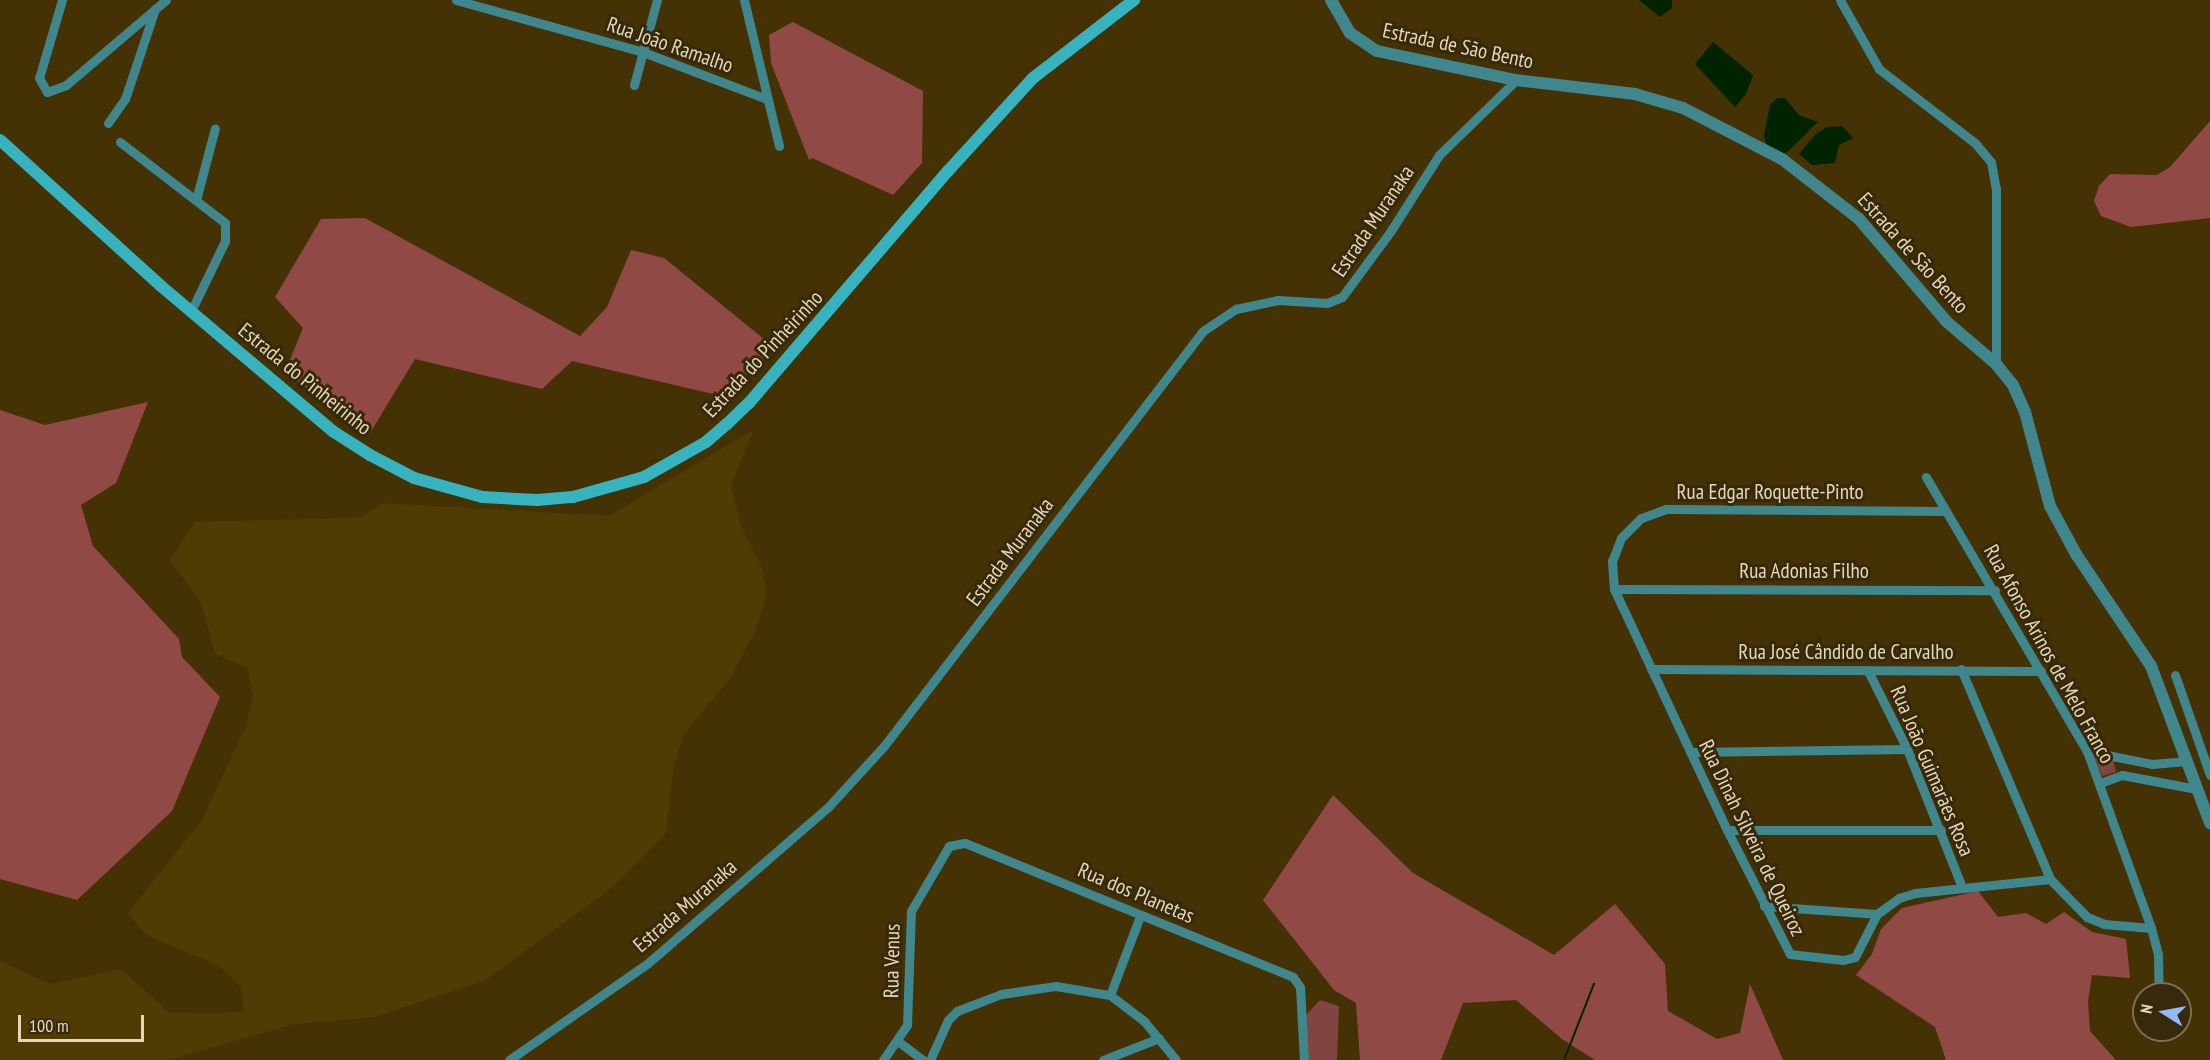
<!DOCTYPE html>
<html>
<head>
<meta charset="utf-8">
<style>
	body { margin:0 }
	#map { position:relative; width:2210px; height:1060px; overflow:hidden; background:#453204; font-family:"PT Sans Narrow",sans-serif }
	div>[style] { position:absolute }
	.built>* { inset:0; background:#513b04 }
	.green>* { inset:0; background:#814541 }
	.forest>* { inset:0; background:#904945 }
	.water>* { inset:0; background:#002300 }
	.stream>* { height:2px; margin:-1px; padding:0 1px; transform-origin:1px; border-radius:1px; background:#002300 }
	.minor>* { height:9px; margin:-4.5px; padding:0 4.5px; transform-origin:4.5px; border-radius:4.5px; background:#40868d }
	.tertiary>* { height:12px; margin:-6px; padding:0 6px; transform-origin:6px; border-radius:6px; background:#40868d }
	.secondary>* { height:12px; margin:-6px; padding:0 6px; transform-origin:6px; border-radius:6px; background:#36b3be }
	span { translate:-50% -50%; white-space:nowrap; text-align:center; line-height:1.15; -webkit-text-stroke:6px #37290b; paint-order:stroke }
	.street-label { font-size:21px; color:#e5d7bb }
	.north { position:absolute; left:2132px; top:982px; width:60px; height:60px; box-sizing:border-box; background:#37290b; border:2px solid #7d6f51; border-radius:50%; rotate:281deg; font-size:16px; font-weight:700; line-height:24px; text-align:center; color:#e5d7bb }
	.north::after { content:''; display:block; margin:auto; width:21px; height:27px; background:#94b7fd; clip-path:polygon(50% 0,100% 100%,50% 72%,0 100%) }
	.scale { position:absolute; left:18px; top:1015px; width:126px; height:27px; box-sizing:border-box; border:3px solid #e5d7bb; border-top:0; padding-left:8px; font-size:18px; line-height:21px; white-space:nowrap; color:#e5d7bb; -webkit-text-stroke:4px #37290b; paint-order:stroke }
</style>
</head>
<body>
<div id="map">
	<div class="built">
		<i style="clip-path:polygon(753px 430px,731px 486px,741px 526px,762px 568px,767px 594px,755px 631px,731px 677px,684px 734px,674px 764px,666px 833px,610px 889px,486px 980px,374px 1017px,294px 1024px,169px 1060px,0 1060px,0 961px,50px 984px,121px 969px,170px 1013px,244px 1012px,241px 987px,219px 966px,146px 935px,128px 913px,202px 820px,246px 726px,253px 696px,248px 668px,215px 654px,201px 603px,170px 560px,195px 522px,347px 518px,364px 516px,382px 503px,609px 516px)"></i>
	</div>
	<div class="green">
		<i style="clip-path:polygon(2094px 757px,2113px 760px,2116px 772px,2102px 776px)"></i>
		<i style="clip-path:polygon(1320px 1000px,1339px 1006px,1337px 1060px,1307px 1060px,1306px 1015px)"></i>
	</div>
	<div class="forest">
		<i style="clip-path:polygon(793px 22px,923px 91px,922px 163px,893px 195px,812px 158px,809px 160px,771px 63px,769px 35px)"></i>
		<i style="clip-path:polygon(2210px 121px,2210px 218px,2131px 227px,2101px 216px,2094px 201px,2099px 186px,2110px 174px,2157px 175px,2170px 167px)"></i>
		<i style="clip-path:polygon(365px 218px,580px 336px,607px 307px,631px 250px,664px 258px,774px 347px,726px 397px,572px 361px,542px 389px,415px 359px,370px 433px,285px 372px,303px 328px,275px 297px,321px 219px)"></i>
		<i style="clip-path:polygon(148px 402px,116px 483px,81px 505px,93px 546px,179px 639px,182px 657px,220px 697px,172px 811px,77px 900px,0 879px,0 410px,45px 425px)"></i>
		<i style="clip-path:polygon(1333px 795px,1413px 873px,1554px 955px,1615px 904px,1665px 964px,1668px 1011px,1717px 1039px,1740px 1033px,1750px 984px,1783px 1060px,1595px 1060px,1562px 1039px,1516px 1000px,1463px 1003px,1441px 1060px,1360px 1060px,1356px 1003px,1334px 990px,1263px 900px)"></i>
		<i style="clip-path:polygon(1978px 891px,1998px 917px,2026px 913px,2046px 924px,2064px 912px,2092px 932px,2126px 939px,2130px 978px,2092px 975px,2088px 1002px,2090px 1031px,2116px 1060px,1946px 1060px,1935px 1027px,1856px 975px,1872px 954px,1881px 929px,1902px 908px)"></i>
	</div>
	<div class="water">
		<i style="clip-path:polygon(1639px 0,1672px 0,1672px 8px,1660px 17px)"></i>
		<i style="clip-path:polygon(1713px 42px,1753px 75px,1746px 94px,1735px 107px,1695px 64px)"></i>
		<i style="clip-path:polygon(1777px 98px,1785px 98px,1799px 115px,1818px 122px,1785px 154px,1767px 146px,1764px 135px,1770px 105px)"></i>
		<i style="clip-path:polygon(1842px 126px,1853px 138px,1839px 145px,1835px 163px,1812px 165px,1799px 154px,1816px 134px,1827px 127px)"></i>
	</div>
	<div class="stream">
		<i style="left:1564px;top:1060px;width:82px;rotate:-68.5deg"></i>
	</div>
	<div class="minor">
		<i style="left:62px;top:0;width:81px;rotate:106.4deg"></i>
		<i style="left:39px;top:78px;width:16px;rotate:60deg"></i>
		<i style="left:47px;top:92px;width:20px;rotate:-20deg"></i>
		<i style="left:66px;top:85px;width:131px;rotate:-40.4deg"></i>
		<i style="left:456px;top:0;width:194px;rotate:15.5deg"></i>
		<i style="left:643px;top:52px;width:133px;rotate:20.8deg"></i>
		<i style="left:744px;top:0;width:150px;rotate:76.5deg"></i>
		<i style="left:1840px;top:0;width:79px;rotate:60.5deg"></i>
		<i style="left:1879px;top:69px;width:121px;rotate:37.6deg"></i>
		<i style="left:1975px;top:143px;width:25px;rotate:50deg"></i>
		<i style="left:1991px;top:162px;width:27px;rotate:80deg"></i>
		<i style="left:1996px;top:189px;width:175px;rotate:90deg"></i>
		<i style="left:634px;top:85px;width:88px;rotate:-74.9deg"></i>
		<i style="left:108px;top:123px;width:29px;rotate:-55deg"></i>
		<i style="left:125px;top:99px;width:95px;rotate:-71.6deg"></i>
		<i style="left:120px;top:142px;width:133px;rotate:37.6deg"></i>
		<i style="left:225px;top:223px;width:18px;rotate:90deg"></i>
		<i style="left:225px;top:241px;width:78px;rotate:115.9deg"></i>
		<i style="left:196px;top:200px;width:74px;rotate:-75.2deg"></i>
		<i style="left:1926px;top:477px;width:318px;rotate:59.6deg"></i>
		<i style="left:2087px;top:751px;width:188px;rotate:70.1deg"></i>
		<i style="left:2151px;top:928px;width:28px;rotate:75deg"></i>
		<i style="left:2158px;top:955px;width:39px;rotate:89deg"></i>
		<i style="left:1945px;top:511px;width:279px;rotate:-179.6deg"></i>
		<i style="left:1666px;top:509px;width:27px;rotate:160deg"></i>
		<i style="left:1641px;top:518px;width:28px;rotate:135deg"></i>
		<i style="left:1621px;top:538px;width:25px;rotate:111deg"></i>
		<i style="left:1612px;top:561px;width:28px;rotate:86deg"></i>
		<i style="left:1614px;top:589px;width:266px;rotate:64.9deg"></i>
		<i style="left:1727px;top:830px;width:139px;rotate:63.1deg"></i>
		<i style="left:1790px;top:954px;width:53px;rotate:6.5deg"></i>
		<i style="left:1843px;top:960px;width:12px;rotate:-14deg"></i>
		<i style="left:1855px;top:957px;width:48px;rotate:-62.9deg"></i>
		<i style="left:1877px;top:914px;width:27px;rotate:-36deg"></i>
		<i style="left:1899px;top:898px;width:17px;rotate:-17deg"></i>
		<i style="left:1915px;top:893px;width:136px;rotate:-5.9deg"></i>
		<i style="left:1614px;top:589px;width:381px;rotate:0.2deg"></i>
		<i style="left:1651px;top:669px;width:390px;rotate:0.3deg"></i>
		<i style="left:1961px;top:669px;width:228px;rotate:67deg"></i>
		<i style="left:2050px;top:879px;width:53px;rotate:45.8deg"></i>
		<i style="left:2087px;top:917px;width:18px;rotate:22deg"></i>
		<i style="left:2104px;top:924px;width:47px;rotate:4.9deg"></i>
		<i style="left:1868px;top:671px;width:87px;rotate:63.4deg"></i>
		<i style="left:1907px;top:749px;width:146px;rotate:68.3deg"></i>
		<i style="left:2175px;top:675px;width:106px;rotate:70.7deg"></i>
		<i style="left:2087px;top:751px;width:66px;rotate:11.3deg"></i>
		<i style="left:2152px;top:764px;width:35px;rotate:-5deg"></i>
		<i style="left:1690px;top:752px;width:217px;rotate:-0.8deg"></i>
		<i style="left:2100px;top:783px;width:23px;rotate:-20deg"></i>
		<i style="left:2122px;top:775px;width:76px;rotate:10.6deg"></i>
		<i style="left:1727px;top:830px;width:214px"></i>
		<i style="left:1764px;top:906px;width:113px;rotate:4deg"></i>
		<i style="left:1110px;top:995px;width:85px;rotate:-69.2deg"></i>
		<i style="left:899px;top:1042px;width:30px;rotate:37deg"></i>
		<i style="left:509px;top:1060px;width:169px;rotate:-34.9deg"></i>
		<i style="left:648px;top:963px;width:240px;rotate:-40.9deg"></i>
		<i style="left:829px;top:806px;width:81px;rotate:-47.5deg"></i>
		<i style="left:884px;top:746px;width:523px;rotate:-52.45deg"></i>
		<i style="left:1203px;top:331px;width:40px;rotate:-34deg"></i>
		<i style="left:1236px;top:309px;width:43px;rotate:-12.1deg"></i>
		<i style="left:1278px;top:300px;width:49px;rotate:3.5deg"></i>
		<i style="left:1327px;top:303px;width:16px;rotate:-22deg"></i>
		<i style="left:1342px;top:297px;width:81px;rotate:-53.6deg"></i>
		<i style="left:1390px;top:232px;width:91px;rotate:-57.5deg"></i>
		<i style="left:1439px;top:155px;width:107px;rotate:-44.2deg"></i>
		<i style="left:883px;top:1060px;width:42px;rotate:-55.6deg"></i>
		<i style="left:907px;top:1025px;width:114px;rotate:-88deg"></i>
		<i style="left:911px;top:911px;width:75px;rotate:-59.7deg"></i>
		<i style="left:949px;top:846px;width:16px;rotate:-11deg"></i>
		<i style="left:965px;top:843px;width:354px;rotate:22.2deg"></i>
		<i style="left:1293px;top:977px;width:12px;rotate:55deg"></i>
		<i style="left:1300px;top:987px;width:73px;rotate:86.9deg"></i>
		<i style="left:930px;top:1060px;width:44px;rotate:-65.8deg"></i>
		<i style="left:948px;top:1020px;width:13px;rotate:-45deg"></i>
		<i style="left:957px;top:1011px;width:47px;rotate:-21.1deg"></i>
		<i style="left:1001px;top:994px;width:56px;rotate:-8.3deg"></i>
		<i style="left:1056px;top:986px;width:55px;rotate:9.5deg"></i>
		<i style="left:1110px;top:995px;width:43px;rotate:37.4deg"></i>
		<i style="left:1144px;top:1021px;width:50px;rotate:50.6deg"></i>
		<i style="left:1103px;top:1060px;width:60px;rotate:-21.4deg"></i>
	</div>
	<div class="tertiary">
		<i style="left:1331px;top:0;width:38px;rotate:60deg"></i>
		<i style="left:1350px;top:33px;width:32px;rotate:34deg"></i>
		<i style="left:1377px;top:51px;width:142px;rotate:11.8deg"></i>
		<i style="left:1516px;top:80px;width:120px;rotate:6.7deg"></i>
		<i style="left:1635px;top:94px;width:50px;rotate:16.3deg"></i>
		<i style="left:1683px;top:108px;width:111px;rotate:27.3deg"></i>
		<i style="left:1782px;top:159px;width:98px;rotate:37.9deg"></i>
		<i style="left:1859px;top:219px;width:135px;rotate:49.5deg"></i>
		<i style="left:1947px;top:322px;width:65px;rotate:40.6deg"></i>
		<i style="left:1996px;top:364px;width:27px;rotate:51deg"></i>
		<i style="left:2013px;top:385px;width:30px;rotate:66deg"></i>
		<i style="left:2025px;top:412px;width:97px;rotate:75.1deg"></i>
		<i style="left:2050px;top:506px;width:55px;rotate:61.6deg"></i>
		<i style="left:2076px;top:554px;width:135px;rotate:56.2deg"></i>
		<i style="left:2151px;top:666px;width:168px;rotate:69.4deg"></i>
	</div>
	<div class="secondary">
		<i style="left:0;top:140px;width:217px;rotate:42.2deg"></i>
		<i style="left:161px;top:286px;width:226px;rotate:40.2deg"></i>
		<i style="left:334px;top:432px;width:43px;rotate:32.6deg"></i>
		<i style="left:370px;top:455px;width:50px;rotate:27.6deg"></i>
		<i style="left:414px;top:478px;width:71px;rotate:15.6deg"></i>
		<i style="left:482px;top:497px;width:55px;rotate:3.1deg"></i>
		<i style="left:537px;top:500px;width:36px;rotate:-5deg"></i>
		<i style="left:573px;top:497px;width:74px;rotate:-15.7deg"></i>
		<i style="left:644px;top:477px;width:71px;rotate:-29.4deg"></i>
		<i style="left:706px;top:442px;width:28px;rotate:-41deg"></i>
		<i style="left:727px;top:424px;width:30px;rotate:-44deg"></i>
		<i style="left:749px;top:403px;width:306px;rotate:-49.4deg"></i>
		<i style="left:948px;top:171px;width:126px;rotate:-47.6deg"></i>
		<i style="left:1033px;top:78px;width:128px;rotate:-37.7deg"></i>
	</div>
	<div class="street-label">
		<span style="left:670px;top:45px;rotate:19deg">Rua João Ramalho</span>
		<span style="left:1458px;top:46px;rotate:12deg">Estrada de São Bento</span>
		<span style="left:1373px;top:221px;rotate:-56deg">Estrada Muranaka</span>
		<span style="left:1913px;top:253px;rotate:48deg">Estrada de São Bento</span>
		<span style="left:763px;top:354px;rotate:-47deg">Estrada do Pinheirinho</span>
		<span style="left:305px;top:379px;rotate:39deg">Estrada do Pinheirinho</span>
		<span style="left:1770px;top:492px">Rua Edgar Roquette-Pinto</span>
		<span style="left:1010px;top:552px;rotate:-53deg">Estrada Muranaka</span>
		<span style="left:1804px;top:571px">Rua Adonias Filho</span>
		<span style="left:1846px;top:652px">Rua José Cândido de Carvalho</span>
		<span style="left:2049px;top:654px;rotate:61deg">Rua Afonso Arinos de Melo Franco</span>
		<span style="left:1932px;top:771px;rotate:67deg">Rua João Guimarães Rosa</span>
		<span style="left:1752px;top:838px;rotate:64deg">Rua Dinah Silveira de Queiroz</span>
		<span style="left:1136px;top:893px;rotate:23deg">Rua dos Planetas</span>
		<span style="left:685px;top:906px;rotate:-41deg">Estrada Muranaka</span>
		<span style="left:892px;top:961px;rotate:-89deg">Rua Venus</span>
	</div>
	<div class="north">N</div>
	<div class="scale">100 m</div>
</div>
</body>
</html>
